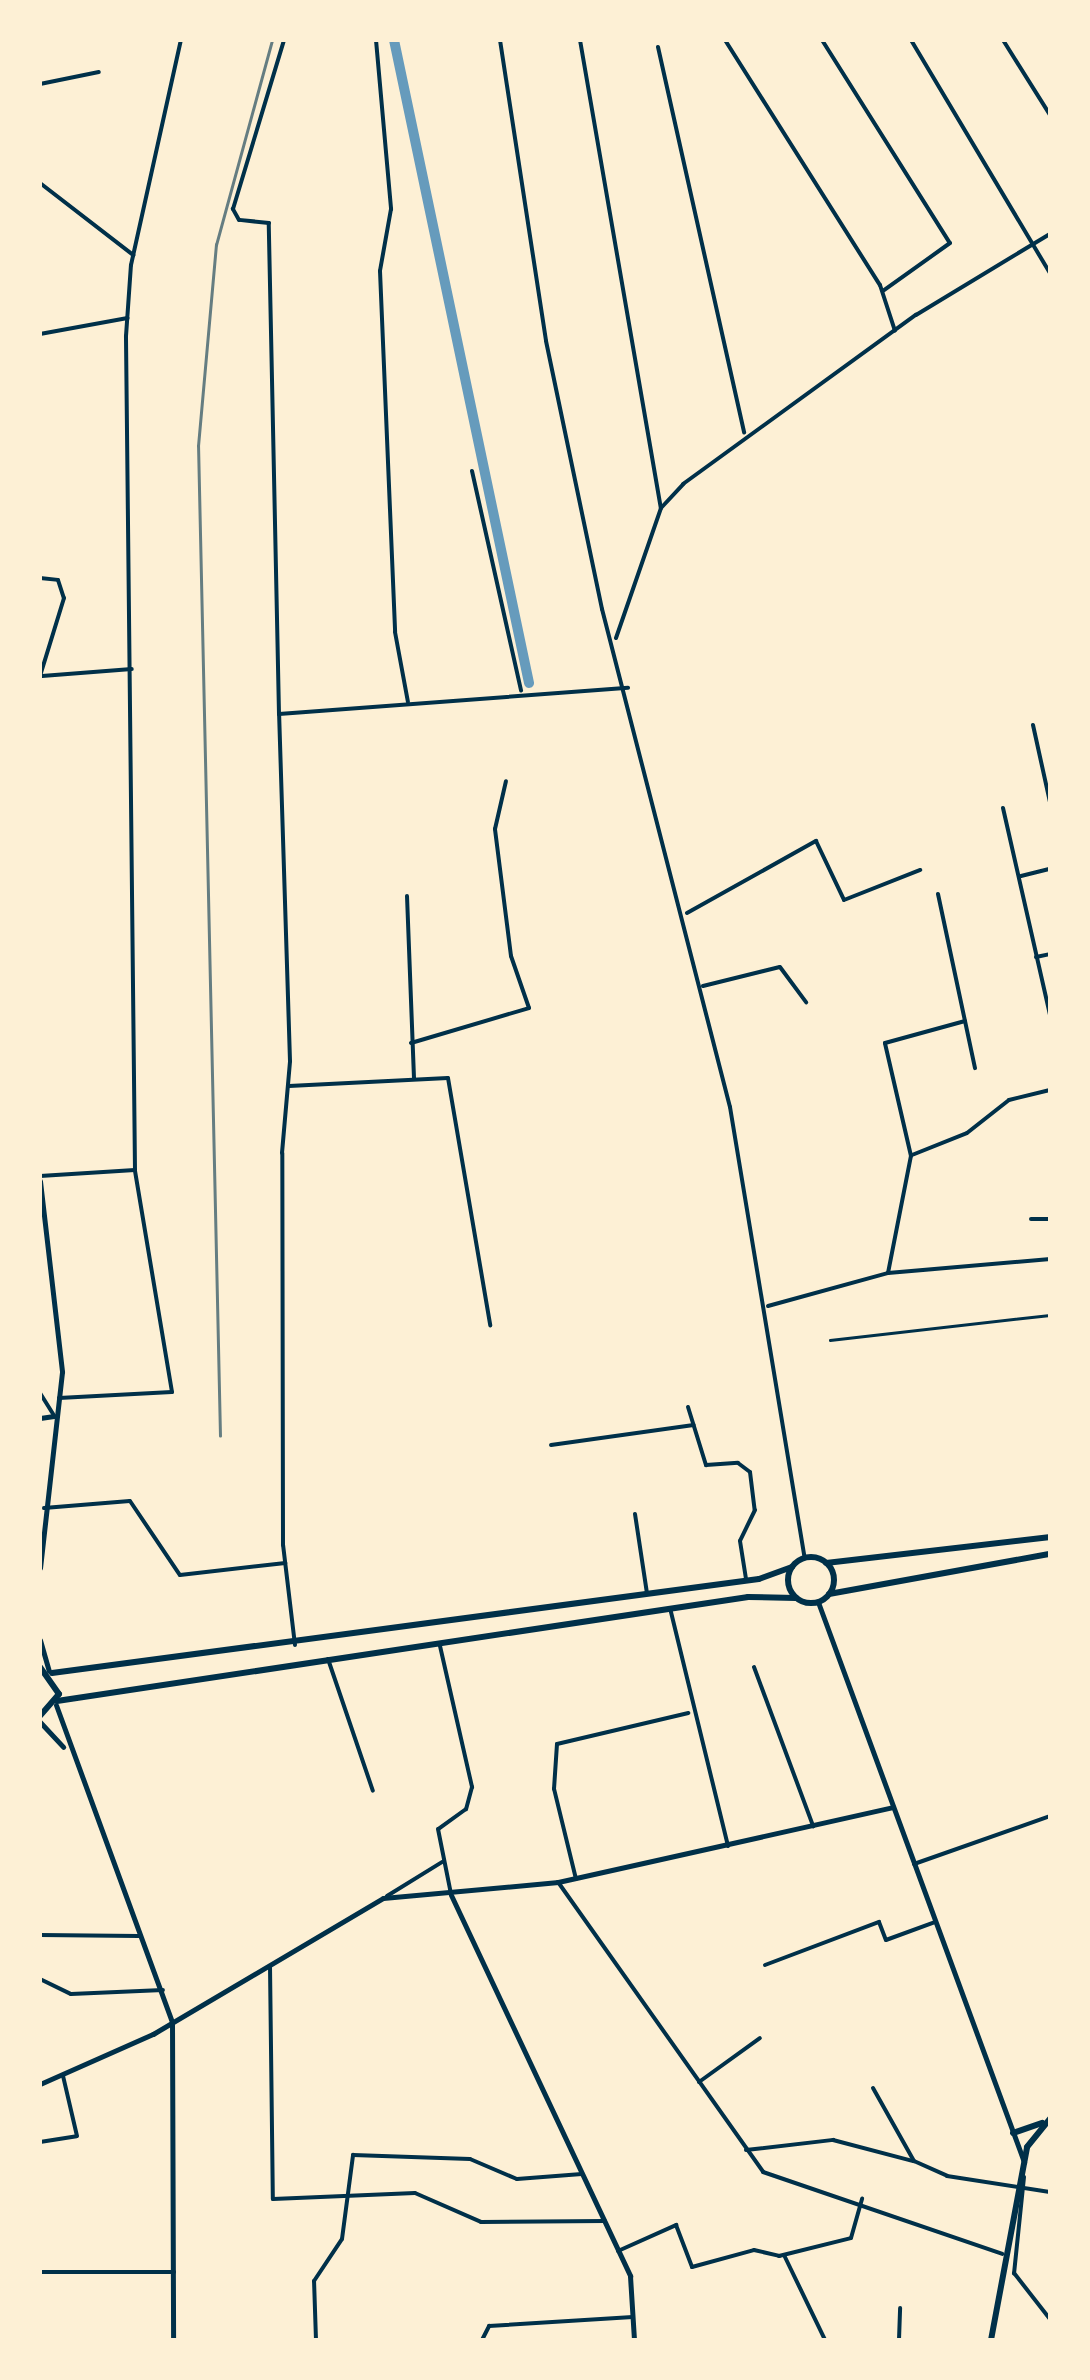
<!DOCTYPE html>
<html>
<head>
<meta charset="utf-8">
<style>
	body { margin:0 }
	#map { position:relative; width:1090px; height:2380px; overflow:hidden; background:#fdf0d5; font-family:Rubik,sans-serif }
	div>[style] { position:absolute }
	.canal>* { height:10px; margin:-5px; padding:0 5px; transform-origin:5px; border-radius:5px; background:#669bbc }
	.service>* { height:2.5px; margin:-1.25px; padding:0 1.25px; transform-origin:1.25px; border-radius:1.25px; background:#003049 }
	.minor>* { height:4px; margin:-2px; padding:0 2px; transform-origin:2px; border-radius:2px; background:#003049 }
	.tertiary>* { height:5px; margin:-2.5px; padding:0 2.5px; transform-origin:2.5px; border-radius:2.5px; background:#003049 }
	.secondary>* { height:6px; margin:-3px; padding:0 3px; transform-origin:3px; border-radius:3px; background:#003049 }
	.primary>* { height:6px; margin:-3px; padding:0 3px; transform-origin:3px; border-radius:3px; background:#003049 }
	.primary>.ring { margin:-3px; padding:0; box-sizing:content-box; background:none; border:6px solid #003049; border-radius:50% }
	.rail>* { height:2.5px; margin:-1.25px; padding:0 1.25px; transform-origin:1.25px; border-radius:1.25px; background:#657d81 }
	span { translate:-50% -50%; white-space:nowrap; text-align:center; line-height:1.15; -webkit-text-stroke:10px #fdf0d5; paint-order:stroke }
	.frame { position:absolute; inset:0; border:42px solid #fdf0d5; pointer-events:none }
</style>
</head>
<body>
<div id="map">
	<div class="canal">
		<i style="left:394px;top:40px;width:657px;rotate:78.14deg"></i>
	</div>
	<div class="service">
		<i style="left:830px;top:1340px;width:221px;rotate:-6.5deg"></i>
	</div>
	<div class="minor">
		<i style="left:376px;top:40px;width:170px;rotate:84.9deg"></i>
		<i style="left:391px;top:209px;width:63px;rotate:100.1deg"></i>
		<i style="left:380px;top:271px;width:361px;rotate:87.6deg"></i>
		<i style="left:395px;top:632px;width:71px;rotate:79.5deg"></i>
		<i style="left:500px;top:40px;width:304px;rotate:81.3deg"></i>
		<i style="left:546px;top:341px;width:274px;rotate:78.2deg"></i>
		<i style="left:602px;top:609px;width:514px;rotate:75.59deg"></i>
		<i style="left:730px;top:1107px;width:457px;rotate:80.6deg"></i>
		<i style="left:580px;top:40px;width:475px;rotate:80.2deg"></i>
		<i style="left:725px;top:40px;width:290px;rotate:57.7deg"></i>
		<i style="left:880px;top:285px;width:48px;rotate:71.9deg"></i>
		<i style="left:822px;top:40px;width:240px;rotate:57.8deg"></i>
		<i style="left:950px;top:243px;width:82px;rotate:144.4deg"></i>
		<i style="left:911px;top:40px;width:271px;rotate:59.2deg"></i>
		<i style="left:1003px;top:40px;width:89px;rotate:57.9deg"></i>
		<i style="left:658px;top:47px;width:395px;rotate:77.4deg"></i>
		<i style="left:40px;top:84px;width:60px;rotate:-11.5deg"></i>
		<i style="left:40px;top:183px;width:118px;rotate:37.7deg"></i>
		<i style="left:40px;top:334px;width:89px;rotate:-10.3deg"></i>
		<i style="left:472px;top:471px;width:225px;rotate:77.4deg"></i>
		<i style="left:40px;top:578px;width:18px;rotate:6deg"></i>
		<i style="left:58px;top:580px;width:19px;rotate:72deg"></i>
		<i style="left:64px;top:598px;width:82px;rotate:107.1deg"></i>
		<i style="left:616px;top:638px;width:138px;rotate:-70.9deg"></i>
		<i style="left:661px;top:508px;width:33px;rotate:-47deg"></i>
		<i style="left:683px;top:484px;width:288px;rotate:-36deg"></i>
		<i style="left:916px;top:315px;width:157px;rotate:-31.2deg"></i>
		<i style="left:42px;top:676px;width:90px;rotate:-4.4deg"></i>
		<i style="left:279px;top:714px;width:491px;rotate:-91.2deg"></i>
		<i style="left:269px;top:223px;width:30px;rotate:-174deg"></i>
		<i style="left:239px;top:220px;width:13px;rotate:-119deg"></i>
		<i style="left:233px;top:209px;width:177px;rotate:-73.2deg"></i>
		<i style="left:1033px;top:725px;width:79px;rotate:77.6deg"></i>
		<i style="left:1003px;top:808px;width:212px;rotate:77.2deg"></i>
		<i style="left:1021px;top:876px;width:30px;rotate:-14deg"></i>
		<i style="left:938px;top:894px;width:178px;rotate:78deg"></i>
		<i style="left:407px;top:896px;width:182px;rotate:87.8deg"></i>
		<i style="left:687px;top:913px;width:148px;rotate:-29.2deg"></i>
		<i style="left:816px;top:841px;width:65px;rotate:64.6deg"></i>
		<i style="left:844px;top:900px;width:82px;rotate:-21.5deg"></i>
		<i style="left:1036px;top:957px;width:14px;rotate:-12deg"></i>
		<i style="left:703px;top:986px;width:79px;rotate:-13.9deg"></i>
		<i style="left:780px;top:967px;width:44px;rotate:53.4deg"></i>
		<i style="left:411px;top:1043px;width:123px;rotate:-16.5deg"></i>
		<i style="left:529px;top:1008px;width:55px;rotate:-109.1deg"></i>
		<i style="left:511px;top:956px;width:128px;rotate:-97.2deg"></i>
		<i style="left:495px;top:829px;width:49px;rotate:-77.1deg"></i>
		<i style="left:289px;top:1086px;width:159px;rotate:-2.9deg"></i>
		<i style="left:448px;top:1078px;width:251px;rotate:80.3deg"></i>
		<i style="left:912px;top:1155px;width:59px;rotate:-21.8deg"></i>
		<i style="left:967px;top:1133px;width:53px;rotate:-38.2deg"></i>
		<i style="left:1009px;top:1100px;width:42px;rotate:-13.7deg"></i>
		<i style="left:40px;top:1176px;width:95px;rotate:-3.6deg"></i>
		<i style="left:1031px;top:1219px;width:19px"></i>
		<i style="left:888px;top:1273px;width:119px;rotate:-78.9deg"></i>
		<i style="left:911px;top:1156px;width:116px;rotate:-103deg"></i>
		<i style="left:885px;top:1043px;width:83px;rotate:-15.4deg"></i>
		<i style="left:768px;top:1306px;width:124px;rotate:-15.4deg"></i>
		<i style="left:888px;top:1273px;width:163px;rotate:-4.9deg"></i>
		<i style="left:40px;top:1393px;width:25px;rotate:58deg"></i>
		<i style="left:59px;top:1398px;width:113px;rotate:-3deg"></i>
		<i style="left:172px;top:1392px;width:225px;rotate:-99.5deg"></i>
		<i style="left:135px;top:1170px;width:834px;rotate:-90.62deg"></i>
		<i style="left:126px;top:336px;width:71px;rotate:-86deg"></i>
		<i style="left:131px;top:265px;width:230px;rotate:-77.5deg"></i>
		<i style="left:688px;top:1407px;width:61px;rotate:72.8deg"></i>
		<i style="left:706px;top:1465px;width:32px;rotate:-4deg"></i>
		<i style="left:738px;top:1463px;width:15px;rotate:37deg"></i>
		<i style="left:750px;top:1472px;width:38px;rotate:83deg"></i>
		<i style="left:755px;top:1510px;width:34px;rotate:116deg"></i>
		<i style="left:740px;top:1541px;width:38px;rotate:81deg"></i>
		<i style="left:551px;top:1445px;width:144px;rotate:-8deg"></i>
		<i style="left:44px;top:1508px;width:86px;rotate:-4.7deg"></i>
		<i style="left:130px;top:1501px;width:89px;rotate:56deg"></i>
		<i style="left:180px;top:1575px;width:106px;rotate:-6.5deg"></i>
		<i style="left:635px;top:1514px;width:80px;rotate:81.4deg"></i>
		<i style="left:670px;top:1608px;width:245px;rotate:76.3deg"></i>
		<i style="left:295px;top:1645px;width:101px;rotate:-96.8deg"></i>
		<i style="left:283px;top:1545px;width:392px;rotate:-90.1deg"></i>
		<i style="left:282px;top:1153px;width:92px;rotate:-85deg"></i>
		<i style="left:290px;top:1061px;width:347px;rotate:-91.8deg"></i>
		<i style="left:279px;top:714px;width:350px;rotate:-4.3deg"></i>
		<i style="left:440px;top:1646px;width:145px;rotate:77.2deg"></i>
		<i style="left:472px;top:1787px;width:23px;rotate:105deg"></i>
		<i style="left:466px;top:1809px;width:34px;rotate:144deg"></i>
		<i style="left:438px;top:1829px;width:66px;rotate:78.7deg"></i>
		<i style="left:328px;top:1659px;width:139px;rotate:71.2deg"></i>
		<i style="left:754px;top:1667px;width:170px;rotate:69.6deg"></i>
		<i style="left:914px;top:1864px;width:144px;rotate:-19.4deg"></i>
		<i style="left:576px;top:1879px;width:93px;rotate:-103.7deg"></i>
		<i style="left:554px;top:1789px;width:45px;rotate:-86.2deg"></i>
		<i style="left:557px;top:1744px;width:135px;rotate:-13.3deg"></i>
		<i style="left:558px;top:1882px;width:355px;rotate:54.7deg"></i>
		<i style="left:763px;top:2172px;width:253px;rotate:18.9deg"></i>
		<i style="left:387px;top:1896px;width:65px;rotate:-31.7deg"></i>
		<i style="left:40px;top:1935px;width:99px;rotate:0.6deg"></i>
		<i style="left:765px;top:1965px;width:122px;rotate:-20.7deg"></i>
		<i style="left:879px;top:1922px;width:19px;rotate:69deg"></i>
		<i style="left:886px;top:1940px;width:52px;rotate:-20.2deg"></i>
		<i style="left:270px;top:1966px;width:233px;rotate:89.3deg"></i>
		<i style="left:273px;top:2199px;width:142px;rotate:-2.4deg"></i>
		<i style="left:415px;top:2193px;width:72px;rotate:23.7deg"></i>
		<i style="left:481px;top:2222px;width:124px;rotate:-0.5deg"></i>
		<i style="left:40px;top:1979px;width:34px;rotate:26deg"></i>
		<i style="left:71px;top:1994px;width:92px;rotate:-2.5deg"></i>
		<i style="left:1050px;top:2070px;width:21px;rotate:90deg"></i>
		<i style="left:699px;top:2082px;width:75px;rotate:-35.8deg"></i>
		<i style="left:873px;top:2088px;width:84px;rotate:60.7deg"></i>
		<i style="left:914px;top:2161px;width:36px;rotate:24deg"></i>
		<i style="left:947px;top:2176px;width:104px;rotate:8.8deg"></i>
		<i style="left:40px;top:2142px;width:37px;rotate:-9deg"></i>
		<i style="left:77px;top:2136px;width:62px;rotate:-103.1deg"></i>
		<i style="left:746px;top:2150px;width:88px;rotate:-6.6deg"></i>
		<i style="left:833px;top:2140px;width:83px;rotate:14.7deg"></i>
		<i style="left:1024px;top:2177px;width:97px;rotate:95.9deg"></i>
		<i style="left:1014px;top:2273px;width:58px;rotate:52deg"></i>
		<i style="left:618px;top:2251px;width:64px;rotate:-24.1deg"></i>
		<i style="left:676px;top:2225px;width:45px;rotate:69.1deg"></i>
		<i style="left:692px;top:2267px;width:64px;rotate:-15.3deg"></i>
		<i style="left:754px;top:2250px;width:26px;rotate:13deg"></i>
		<i style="left:779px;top:2256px;width:74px;rotate:-14deg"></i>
		<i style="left:851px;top:2238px;width:41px;rotate:-74.2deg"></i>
		<i style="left:784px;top:2255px;width:94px;rotate:64.2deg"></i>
		<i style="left:40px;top:2272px;width:134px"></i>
		<i style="left:316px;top:2340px;width:59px;rotate:-91.9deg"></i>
		<i style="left:314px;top:2281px;width:50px;rotate:-56.3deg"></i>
		<i style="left:342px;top:2239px;width:85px;rotate:-82.5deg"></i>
		<i style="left:353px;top:2155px;width:117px;rotate:2deg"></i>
		<i style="left:470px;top:2159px;width:51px;rotate:23.1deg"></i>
		<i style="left:517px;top:2179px;width:65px;rotate:-4.4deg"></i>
		<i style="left:482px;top:2340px;width:16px;rotate:-63deg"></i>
		<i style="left:489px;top:2326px;width:144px;rotate:-3.6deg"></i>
		<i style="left:899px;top:2340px;width:32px;rotate:-88deg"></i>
	</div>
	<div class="tertiary">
		<i style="left:40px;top:1181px;width:192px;rotate:83.4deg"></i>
		<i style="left:62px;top:1372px;width:197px;rotate:96.4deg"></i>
		<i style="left:40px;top:1418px;width:14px;rotate:-8deg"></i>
		<i style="left:818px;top:1602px;width:597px;rotate:69.8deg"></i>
		<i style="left:40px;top:1640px;width:32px;rotate:74deg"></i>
		<i style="left:56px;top:1705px;width:338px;rotate:69.9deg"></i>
		<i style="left:172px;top:2022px;width:318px;rotate:89.8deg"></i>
		<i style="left:40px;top:1722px;width:34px;rotate:47deg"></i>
		<i style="left:451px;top:1895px;width:421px;rotate:64.8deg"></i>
		<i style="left:630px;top:2276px;width:64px;rotate:86.4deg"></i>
		<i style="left:40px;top:2084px;width:124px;rotate:-23.9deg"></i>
		<i style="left:153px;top:2034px;width:267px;rotate:-30.6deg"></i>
		<i style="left:383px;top:1898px;width:176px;rotate:-5.2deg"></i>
		<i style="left:558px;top:1882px;width:343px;rotate:-12.6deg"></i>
	</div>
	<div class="secondary">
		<i style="left:1013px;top:2133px;width:31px;rotate:-19deg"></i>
		<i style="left:991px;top:2340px;width:196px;rotate:-79.4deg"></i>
		<i style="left:1027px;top:2147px;width:36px;rotate:-51deg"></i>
	</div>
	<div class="primary">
		<i class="ring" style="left:788px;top:1557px;width:40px;height:40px"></i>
		<i style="left:826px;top:1563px;width:226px;rotate:-6.6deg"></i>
		<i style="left:829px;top:1594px;width:225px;rotate:-10.3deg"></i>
		<i style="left:40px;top:1667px;width:33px;rotate:55deg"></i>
		<i style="left:59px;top:1694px;width:29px;rotate:131deg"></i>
		<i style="left:52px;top:1673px;width:713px;rotate:-7.57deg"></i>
		<i style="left:759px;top:1579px;width:35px;rotate:-20deg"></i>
		<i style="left:57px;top:1701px;width:699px;rotate:-8.56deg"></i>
		<i style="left:748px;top:1597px;width:48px;rotate:1.2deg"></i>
	</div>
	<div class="rail">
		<i style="left:220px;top:1436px;width:990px;rotate:-91.27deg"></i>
		<i style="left:198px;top:446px;width:202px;rotate:-84.9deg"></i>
		<i style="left:216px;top:245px;width:213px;rotate:-74.7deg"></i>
	</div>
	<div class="frame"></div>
</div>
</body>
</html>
